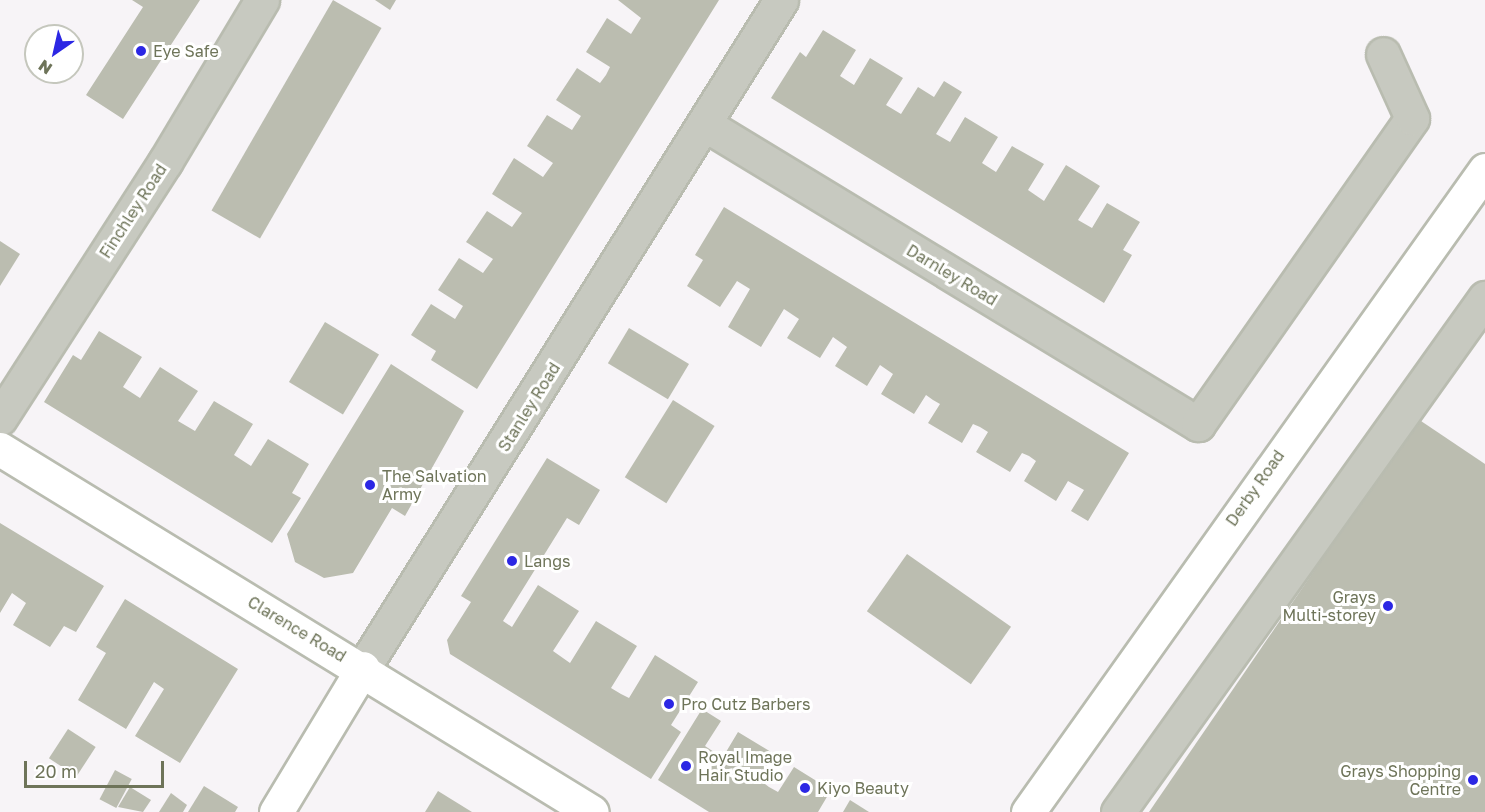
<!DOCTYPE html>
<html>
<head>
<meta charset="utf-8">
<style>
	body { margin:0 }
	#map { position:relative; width:1485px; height:812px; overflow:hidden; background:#f7f4f7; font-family:"Golos Text",sans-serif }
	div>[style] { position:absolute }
	.building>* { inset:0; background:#bbbdb0; transform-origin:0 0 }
	.roads { filter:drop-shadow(2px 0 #b9bcb0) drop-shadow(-2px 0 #b9bcb0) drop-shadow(0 2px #b9bcb0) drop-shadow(0 -2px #b9bcb0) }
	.street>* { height:33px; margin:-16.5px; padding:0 16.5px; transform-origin:16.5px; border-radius:16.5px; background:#c7c9c0 }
	.secondary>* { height:33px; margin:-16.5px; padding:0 16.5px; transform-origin:16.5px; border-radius:16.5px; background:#fff }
	.primary>* { height:33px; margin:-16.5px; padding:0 16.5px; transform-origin:16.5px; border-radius:16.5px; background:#fff }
	.dots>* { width:16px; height:16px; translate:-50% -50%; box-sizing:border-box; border:3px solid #fff; border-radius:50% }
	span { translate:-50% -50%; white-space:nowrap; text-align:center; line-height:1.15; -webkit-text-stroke:6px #fff; paint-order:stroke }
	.poi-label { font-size:16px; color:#6e7459 }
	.left { translate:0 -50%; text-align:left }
	.right { translate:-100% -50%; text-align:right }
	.street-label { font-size:16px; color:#6e7459 }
	.north { position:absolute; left:24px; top:24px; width:60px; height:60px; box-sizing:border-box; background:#fff; border:2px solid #c5c7bd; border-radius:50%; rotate:214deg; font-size:16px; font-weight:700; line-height:24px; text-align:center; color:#6e7459 }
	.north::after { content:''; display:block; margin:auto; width:21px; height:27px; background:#2c27e4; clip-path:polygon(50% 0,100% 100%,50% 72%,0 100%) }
	.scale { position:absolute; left:24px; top:761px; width:140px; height:27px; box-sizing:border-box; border:3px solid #6e7459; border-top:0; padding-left:8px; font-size:18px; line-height:21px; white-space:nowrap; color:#6e7459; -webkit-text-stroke:4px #fff; paint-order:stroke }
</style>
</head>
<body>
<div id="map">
	<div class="building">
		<i style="clip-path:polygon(132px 0,200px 0,123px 119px,86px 95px,143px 7px)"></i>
		<i style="left:333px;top:0;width:56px;height:243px;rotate:30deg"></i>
		<i style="clip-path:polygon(375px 0,396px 0,390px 10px)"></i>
		<i style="clip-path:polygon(618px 0,719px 0,477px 389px,431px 360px,436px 351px,411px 335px,431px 304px,455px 319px,463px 306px,438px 290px,459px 258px,483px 273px,493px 259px,466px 242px,487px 211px,512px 227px,522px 213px,492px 194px,514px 158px,543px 177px,553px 163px,527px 146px,547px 115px,572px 130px,581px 116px,556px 100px,577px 68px,600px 83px,606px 75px,610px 67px,586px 52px,607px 18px,631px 34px,641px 18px)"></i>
		<i style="clip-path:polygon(823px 30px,856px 50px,840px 76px,854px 85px,870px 58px,903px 78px,886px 105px,901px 114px,918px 87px,934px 97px,944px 81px,962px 92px,936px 134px,950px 142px,965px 117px,998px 137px,982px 163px,996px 172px,1012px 146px,1044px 164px,1028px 190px,1044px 201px,1066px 165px,1100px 186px,1078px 220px,1092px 228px,1107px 203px,1140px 222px,1123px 250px,1132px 255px,1104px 303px,771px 98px,800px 52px,806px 57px)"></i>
		<i style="clip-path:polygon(724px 207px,1129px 453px,1088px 521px,1071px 511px,1084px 490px,1068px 481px,1056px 501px,1024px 481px,1036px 461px,1029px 456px,1022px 453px,1010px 472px,976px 452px,988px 432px,980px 427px,973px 424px,962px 443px,928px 423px,940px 404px,933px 400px,926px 395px,914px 414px,881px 394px,893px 374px,880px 365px,867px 386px,835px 366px,847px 347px,833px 337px,820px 358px,787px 338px,799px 319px,784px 309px,761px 347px,728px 327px,750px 289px,737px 281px,720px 307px,687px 286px,703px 260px,695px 255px)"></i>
		<i style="clip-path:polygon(0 241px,20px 254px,0 286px)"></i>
		<i style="left:325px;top:322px;width:63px;height:70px;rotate:31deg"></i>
		<i style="left:629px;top:328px;width:70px;height:41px;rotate:31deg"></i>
		<i style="clip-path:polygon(99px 331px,142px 357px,123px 387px,140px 398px,160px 367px,198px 391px,178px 421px,195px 431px,214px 401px,253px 424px,234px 455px,251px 466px,268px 439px,309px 464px,292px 493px,301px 498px,272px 543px,44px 402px,73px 355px,81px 360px)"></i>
		<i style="clip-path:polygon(391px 364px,464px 411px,405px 516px,392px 508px,353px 573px,324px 578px,295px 562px,287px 534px)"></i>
		<i style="left:673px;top:400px;width:49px;height:91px;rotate:32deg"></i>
		<i style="clip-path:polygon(1418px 419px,1485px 464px,1485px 812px,1149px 812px)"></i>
		<i style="clip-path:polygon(547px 458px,600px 490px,579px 525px,567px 518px,503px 621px,512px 627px,538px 585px,579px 611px,553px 651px,570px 663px,596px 621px,637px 646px,611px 688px,621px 694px,629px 698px,655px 655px,698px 682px,671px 725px,681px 732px,651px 779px,450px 654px,447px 640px,471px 602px,461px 596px)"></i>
		<i style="clip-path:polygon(0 523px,104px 586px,76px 632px,64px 626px,50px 647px,13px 625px,26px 603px,12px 593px,0 613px)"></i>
		<i style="left:907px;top:554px;width:127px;height:70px;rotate:35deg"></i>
		<i style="clip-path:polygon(125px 599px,238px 669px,180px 763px,135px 736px,164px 689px,154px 682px,126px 729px,78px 700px,106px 653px,96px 647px)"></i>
		<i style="clip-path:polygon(702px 709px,721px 721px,705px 746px,714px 752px,723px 757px,738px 732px,776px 755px,761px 781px,769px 787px,778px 792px,794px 767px,831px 790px,818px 812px,709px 812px,658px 780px)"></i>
		<i style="left:68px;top:729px;width:33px;height:35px;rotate:33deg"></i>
		<i style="left:115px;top:770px;width:19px;height:33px;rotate:28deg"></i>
		<i style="clip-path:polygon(204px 786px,238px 807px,235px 812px,188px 812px)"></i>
		<i style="clip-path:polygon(130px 787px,151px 800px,143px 812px,118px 807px)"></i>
		<i style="clip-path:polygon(438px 791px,472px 812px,425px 812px)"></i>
		<i style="clip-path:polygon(171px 793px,187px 805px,183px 812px,159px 812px)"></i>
		<i style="clip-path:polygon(850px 800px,869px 812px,843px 812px)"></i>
	</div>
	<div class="roads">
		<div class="street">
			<i style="left:706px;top:125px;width:576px;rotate:31.29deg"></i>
			<i style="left:1198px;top:424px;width:373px;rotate:-55deg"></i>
			<i style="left:1412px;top:118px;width:70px;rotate:-114.4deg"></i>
			<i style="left:0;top:418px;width:305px;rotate:-57.2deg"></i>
			<i style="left:165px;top:162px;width:189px;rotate:-59.1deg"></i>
			<i style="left:363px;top:668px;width:788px;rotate:-57.96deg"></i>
			<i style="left:1118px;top:812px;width:632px;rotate:-54.47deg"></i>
		</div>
		<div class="secondary">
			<i style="left:1028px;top:812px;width:788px;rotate:-54.56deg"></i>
		</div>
		<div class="primary">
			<i style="left:0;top:449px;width:694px;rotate:31.52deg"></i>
			<i style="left:276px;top:812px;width:168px;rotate:-58.9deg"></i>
		</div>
	</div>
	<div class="dots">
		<i style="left:141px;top:51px;background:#2c27e4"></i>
		<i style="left:370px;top:485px;background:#2c27e4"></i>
		<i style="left:512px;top:561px;background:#2c27e4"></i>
		<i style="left:1388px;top:606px;background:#2c27e4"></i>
		<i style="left:669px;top:704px;background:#2c27e4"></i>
		<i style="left:686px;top:766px;background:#2c27e4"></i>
		<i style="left:1473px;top:780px;background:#2c27e4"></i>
		<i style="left:805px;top:788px;background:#2c27e4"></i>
	</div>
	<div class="poi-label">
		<span class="left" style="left:153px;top:51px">Eye Safe</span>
		<span class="left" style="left:382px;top:485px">The Salvation<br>Army</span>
		<span class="left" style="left:524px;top:561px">Langs</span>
		<span class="right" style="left:1376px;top:606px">Grays<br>Multi-storey</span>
		<span class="left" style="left:681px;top:704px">Pro Cutz Barbers</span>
		<span class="left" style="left:698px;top:766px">Royal Image<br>Hair Studio</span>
		<span class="right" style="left:1461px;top:780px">Grays Shopping<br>Centre</span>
		<span class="left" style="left:817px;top:788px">Kiyo Beauty</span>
	</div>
	<div class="street-label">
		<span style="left:133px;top:211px;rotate:-57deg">Finchley Road</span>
		<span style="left:952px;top:275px;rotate:31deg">Darnley Road</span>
		<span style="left:529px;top:407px;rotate:-58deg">Stanley Road</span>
		<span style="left:1255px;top:488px;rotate:-55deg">Derby Road</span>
		<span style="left:297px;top:629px;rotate:31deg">Clarence Road</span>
	</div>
	<div class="north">N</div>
	<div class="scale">20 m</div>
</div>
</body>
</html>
